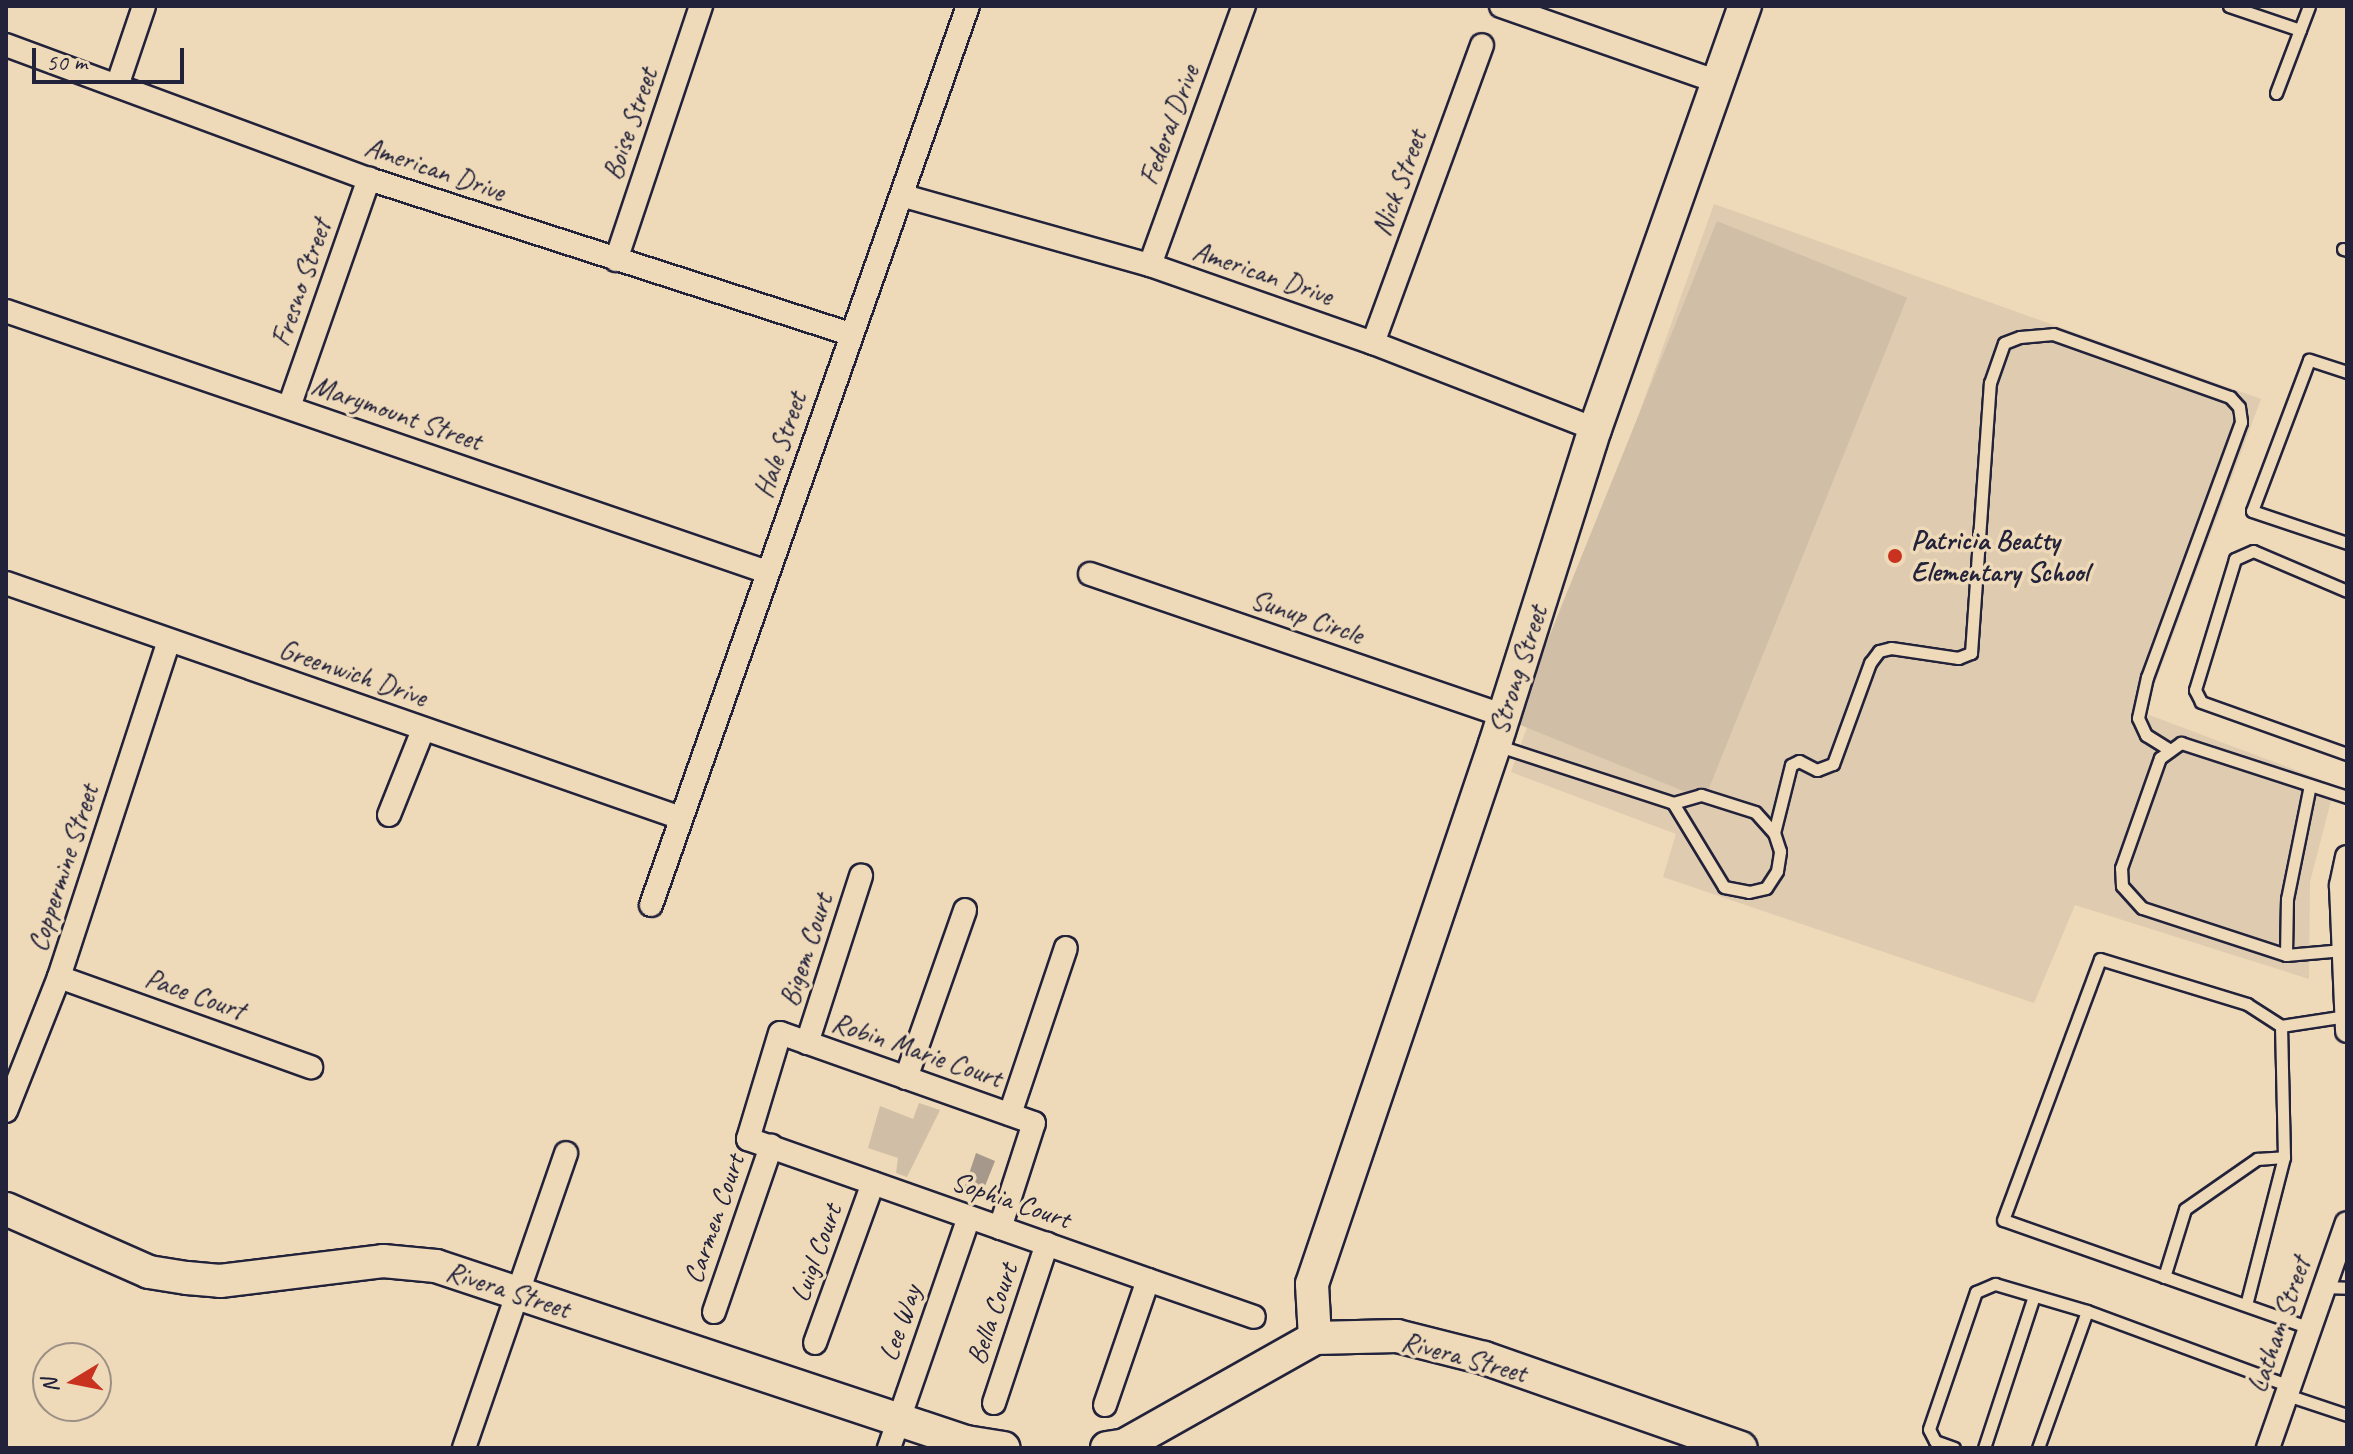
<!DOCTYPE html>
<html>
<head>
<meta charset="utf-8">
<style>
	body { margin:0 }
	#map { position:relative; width:2353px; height:1454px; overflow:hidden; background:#eed9b8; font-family:Caveat,sans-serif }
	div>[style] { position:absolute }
	.built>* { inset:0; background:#dfcbaf }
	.green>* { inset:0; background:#d1bea6; transform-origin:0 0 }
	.water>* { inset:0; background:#a6988b }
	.roads { filter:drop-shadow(2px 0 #22223b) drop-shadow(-2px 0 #22223b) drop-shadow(0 2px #22223b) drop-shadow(0 -2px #22223b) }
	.lane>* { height:11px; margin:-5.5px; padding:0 5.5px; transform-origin:5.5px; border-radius:5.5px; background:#eed9b8 }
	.street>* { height:22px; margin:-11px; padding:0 11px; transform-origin:11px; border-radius:11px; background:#eed9b8 }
	.secondary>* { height:32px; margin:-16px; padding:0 16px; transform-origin:16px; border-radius:16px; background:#eed9b8 }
	.dots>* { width:22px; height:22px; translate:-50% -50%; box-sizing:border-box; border:4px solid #eed9b8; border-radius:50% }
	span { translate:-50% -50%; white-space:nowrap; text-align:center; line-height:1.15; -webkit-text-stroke:7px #eed9b8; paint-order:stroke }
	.street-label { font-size:28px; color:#22223b }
	.poi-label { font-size:28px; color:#22223b; font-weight:700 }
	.left { translate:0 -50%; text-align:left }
	.frame { position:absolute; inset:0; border:8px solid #22223b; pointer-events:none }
	.north { position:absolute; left:32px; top:1342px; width:80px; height:80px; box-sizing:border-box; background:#eed9b8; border:2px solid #9c9086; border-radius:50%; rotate:260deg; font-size:22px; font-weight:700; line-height:32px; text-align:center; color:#22223b }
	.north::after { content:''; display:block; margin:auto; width:28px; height:36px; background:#c8321e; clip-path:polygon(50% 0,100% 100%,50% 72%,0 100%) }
	.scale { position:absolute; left:32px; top:48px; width:152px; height:36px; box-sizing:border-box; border:4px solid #22223b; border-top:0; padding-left:10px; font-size:24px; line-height:28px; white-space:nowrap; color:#22223b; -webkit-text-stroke:6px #eed9b8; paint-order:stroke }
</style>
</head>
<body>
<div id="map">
	<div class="built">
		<i style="clip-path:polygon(1714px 204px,2261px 399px,2144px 713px,2335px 785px,2310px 882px,2309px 979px,2075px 905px,2034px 1003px,1663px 877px,1676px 834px,1511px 772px)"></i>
	</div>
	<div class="green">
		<i style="left:1717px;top:221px;width:205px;height:541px;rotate:22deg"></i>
		<i style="clip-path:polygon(919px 1103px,940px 1110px,907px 1177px,896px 1173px,898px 1158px,868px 1148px,880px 1106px,913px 1119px)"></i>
	</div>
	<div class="water">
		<i style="clip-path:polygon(976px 1153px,995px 1161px,983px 1191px,965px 1186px)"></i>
	</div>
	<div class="roads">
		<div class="lane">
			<i style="left:2229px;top:6px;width:75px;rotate:18.7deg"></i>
			<i style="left:2276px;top:93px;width:93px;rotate:-69.2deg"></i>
			<i style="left:2343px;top:249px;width:4px;rotate:14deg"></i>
			<i style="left:2347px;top:372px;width:40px;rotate:-162deg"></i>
			<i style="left:2309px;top:360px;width:161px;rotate:110.7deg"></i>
			<i style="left:2252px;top:511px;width:100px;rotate:18.6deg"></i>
			<i style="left:2347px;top:591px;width:102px;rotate:-156.9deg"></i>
			<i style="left:2253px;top:551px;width:20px;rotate:156deg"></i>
			<i style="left:2235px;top:559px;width:137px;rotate:107deg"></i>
			<i style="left:2195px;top:690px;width:13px;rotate:63deg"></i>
			<i style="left:2201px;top:702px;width:155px;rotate:19.6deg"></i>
			<i style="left:1499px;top:746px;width:183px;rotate:18.1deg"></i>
			<i style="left:1673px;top:803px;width:98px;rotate:58.7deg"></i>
			<i style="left:1724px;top:887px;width:25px;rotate:11deg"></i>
			<i style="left:1749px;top:892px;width:17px;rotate:-13deg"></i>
			<i style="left:1766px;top:888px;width:20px;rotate:-57deg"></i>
			<i style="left:1777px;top:871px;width:20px;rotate:-81deg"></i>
			<i style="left:1780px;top:851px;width:19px;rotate:-108deg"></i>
			<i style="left:1774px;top:833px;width:28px;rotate:-132deg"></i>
			<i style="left:1755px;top:812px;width:57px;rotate:-162.5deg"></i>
			<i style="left:1701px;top:795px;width:29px;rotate:164deg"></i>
			<i style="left:1774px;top:833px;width:70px;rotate:-76deg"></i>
			<i style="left:1791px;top:765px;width:9px;rotate:-27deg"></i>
			<i style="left:1799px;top:761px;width:20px;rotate:27deg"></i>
			<i style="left:1817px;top:770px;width:17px;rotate:-21deg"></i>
			<i style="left:1833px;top:764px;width:108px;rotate:-69.9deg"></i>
			<i style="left:1870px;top:663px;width:15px;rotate:-53deg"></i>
			<i style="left:1879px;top:651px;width:12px;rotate:-14deg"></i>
			<i style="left:1891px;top:648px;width:68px;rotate:8.5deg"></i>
			<i style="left:1958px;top:658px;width:14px;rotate:-21deg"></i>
			<i style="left:1971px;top:653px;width:271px;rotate:-86deg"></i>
			<i style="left:1990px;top:383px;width:42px;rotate:-70.7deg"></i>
			<i style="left:2004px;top:343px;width:17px;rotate:-21deg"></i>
			<i style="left:2020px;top:337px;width:33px;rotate:-5deg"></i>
			<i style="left:2053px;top:334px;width:188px;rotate:19.6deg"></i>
			<i style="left:2230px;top:397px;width:13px;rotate:48deg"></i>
			<i style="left:2239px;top:407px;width:15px;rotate:82deg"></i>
			<i style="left:2241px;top:422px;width:272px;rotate:110.2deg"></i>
			<i style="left:2147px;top:677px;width:42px;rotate:102.4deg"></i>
			<i style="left:2138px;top:718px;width:19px;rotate:65deg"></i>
			<i style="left:2146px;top:735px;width:26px;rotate:32deg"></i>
			<i style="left:2343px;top:950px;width:57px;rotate:175deg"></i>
			<i style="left:2286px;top:955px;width:151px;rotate:-161.9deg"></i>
			<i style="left:2142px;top:908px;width:30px;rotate:-132deg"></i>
			<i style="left:2122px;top:886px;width:18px;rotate:-93deg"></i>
			<i style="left:2121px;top:868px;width:117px;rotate:-70.5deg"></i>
			<i style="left:2160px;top:758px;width:26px;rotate:-36deg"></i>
			<i style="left:2181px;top:743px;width:175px;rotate:18deg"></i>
			<i style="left:2286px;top:955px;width:56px;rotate:-89deg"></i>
			<i style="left:2287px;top:899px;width:116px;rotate:-78.6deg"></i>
			<i style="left:2164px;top:1277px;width:71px;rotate:-72.8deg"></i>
			<i style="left:2185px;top:1209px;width:88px;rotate:-34.8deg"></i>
			<i style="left:2257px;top:1159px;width:27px;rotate:-4deg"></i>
			<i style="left:2324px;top:1287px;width:23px;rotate:2deg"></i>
			<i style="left:2246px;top:1305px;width:153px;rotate:-75.6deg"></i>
			<i style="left:2284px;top:1157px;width:131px;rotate:-91.3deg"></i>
			<i style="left:2310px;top:1328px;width:325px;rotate:-160.6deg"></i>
			<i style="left:2003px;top:1220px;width:278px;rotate:-69.6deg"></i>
			<i style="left:2100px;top:959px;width:154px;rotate:17deg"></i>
			<i style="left:2247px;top:1004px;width:40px;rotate:32.9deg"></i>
			<i style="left:2281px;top:1026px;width:66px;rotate:-8.7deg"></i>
			<i style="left:2287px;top:1395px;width:63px;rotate:18.4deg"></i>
			<i style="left:1954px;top:1448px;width:20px;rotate:-160deg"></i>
			<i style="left:1935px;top:1441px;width:13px;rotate:-117deg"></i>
			<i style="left:1929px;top:1429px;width:145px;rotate:-71.1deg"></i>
			<i style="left:1976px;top:1292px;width:21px;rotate:-23deg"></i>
			<i style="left:1995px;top:1284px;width:96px;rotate:16.4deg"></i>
			<i style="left:1984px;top:1448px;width:160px;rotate:-71.8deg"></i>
			<i style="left:2038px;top:1448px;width:145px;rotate:-70.3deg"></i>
			<i style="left:2087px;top:1311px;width:216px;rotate:20.3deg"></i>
		</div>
		<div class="street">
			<i style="left:1501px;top:6px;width:230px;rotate:19.3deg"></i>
			<i style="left:6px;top:45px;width:387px;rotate:20.3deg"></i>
			<i style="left:369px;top:179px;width:505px;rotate:17.86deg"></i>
			<i style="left:118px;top:83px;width:81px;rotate:-71.3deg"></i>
			<i style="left:904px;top:196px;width:255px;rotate:15.7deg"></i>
			<i style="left:1150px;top:265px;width:236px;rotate:19.3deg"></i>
			<i style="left:1373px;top:343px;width:238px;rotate:21.2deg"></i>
			<i style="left:616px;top:260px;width:268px;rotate:-71.5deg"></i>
			<i style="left:1150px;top:265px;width:276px;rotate:-70.1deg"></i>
			<i style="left:6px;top:311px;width:805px;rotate:18.93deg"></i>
			<i style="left:1373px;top:343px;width:317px;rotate:-69.9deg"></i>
			<i style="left:289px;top:407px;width:242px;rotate:-70.7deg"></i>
			<i style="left:1090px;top:574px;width:438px;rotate:18.9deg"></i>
			<i style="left:6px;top:583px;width:715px;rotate:19.2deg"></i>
			<i style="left:389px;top:815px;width:92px;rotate:-68.2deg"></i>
			<i style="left:2347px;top:857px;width:30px;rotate:102deg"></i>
			<i style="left:2341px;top:886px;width:145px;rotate:87.6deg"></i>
			<i style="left:651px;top:905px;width:953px;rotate:-70.58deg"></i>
			<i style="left:59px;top:977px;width:268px;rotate:19.7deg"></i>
			<i style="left:807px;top:1043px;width:176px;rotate:-72.1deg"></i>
			<i style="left:906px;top:1078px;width:178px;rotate:-70.6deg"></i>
			<i style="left:6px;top:1111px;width:144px;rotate:-68.4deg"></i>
			<i style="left:59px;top:977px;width:354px;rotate:-71.9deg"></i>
			<i style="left:1010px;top:1114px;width:175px;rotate:-71.4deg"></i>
			<i style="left:1000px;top:1228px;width:110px;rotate:-72.1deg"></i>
			<i style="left:1034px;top:1123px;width:269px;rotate:-160.5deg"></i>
			<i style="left:780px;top:1033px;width:111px;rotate:106.8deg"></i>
			<i style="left:748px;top:1139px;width:424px;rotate:19.4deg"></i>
			<i style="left:1148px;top:1280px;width:112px;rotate:19.2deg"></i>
			<i style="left:714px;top:1312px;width:176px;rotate:-71deg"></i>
			<i style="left:815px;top:1343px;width:170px;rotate:-70.1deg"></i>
			<i style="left:994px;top:1403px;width:168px;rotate:-71.6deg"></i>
			<i style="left:1105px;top:1405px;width:132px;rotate:-71deg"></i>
			<i style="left:464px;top:1448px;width:312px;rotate:-70.9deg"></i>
			<i style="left:889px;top:1448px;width:244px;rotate:-70.9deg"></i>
			<i style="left:2268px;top:1448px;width:238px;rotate:-70.7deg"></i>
		</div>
		<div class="secondary">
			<i style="left:6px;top:1209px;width:156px;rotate:23.8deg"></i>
			<i style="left:149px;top:1272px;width:38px;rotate:9deg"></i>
			<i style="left:187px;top:1278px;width:33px;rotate:5deg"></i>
			<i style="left:220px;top:1281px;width:164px;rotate:-7deg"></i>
			<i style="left:383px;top:1261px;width:53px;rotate:5.4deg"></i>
			<i style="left:436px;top:1266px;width:558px;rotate:18.37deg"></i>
			<i style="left:966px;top:1442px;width:38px;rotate:9deg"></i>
			<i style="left:1315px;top:1338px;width:54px;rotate:-93.2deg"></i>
			<i style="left:1312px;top:1284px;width:570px;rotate:-71.28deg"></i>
			<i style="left:1495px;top:744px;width:330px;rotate:-72.4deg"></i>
			<i style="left:1595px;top:429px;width:449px;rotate:-70.5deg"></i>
			<i style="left:1107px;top:1448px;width:18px;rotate:-9deg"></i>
			<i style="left:1125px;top:1445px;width:218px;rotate:-29.4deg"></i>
			<i style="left:1315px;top:1338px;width:82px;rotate:-1.4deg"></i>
			<i style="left:1397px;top:1336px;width:90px;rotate:14.2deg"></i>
			<i style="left:1484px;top:1358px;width:272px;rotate:19.3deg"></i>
		</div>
	</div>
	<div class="dots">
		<i style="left:1895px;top:556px;background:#c8321e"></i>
	</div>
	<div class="street-label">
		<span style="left:630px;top:124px;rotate:-71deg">Boise Street</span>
		<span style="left:1169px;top:125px;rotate:-70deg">Federal Drive</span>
		<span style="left:435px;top:169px;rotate:19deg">American Drive</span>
		<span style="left:1399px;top:183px;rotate:-70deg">Nick Street</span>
		<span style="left:1263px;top:273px;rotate:19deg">American Drive</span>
		<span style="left:301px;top:283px;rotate:-71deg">Fresno Street</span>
		<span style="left:397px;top:413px;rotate:19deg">Marymount Street</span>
		<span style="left:780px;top:445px;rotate:-71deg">Hale Street</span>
		<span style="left:1307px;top:617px;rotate:19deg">Sunup Circle</span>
		<span style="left:1518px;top:670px;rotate:-72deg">Strong Street</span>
		<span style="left:353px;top:673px;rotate:19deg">Greenwich Drive</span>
		<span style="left:63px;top:868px;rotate:-72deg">Coppermine Street</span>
		<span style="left:806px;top:950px;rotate:-72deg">Bigem Court</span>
		<span style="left:195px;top:994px;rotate:20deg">Pace Court</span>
		<span style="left:917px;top:1050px;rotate:19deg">Robin Marie Court</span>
		<span style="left:1011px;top:1200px;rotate:19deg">Sophia Court</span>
		<span style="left:714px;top:1219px;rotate:-71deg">Carmen Court</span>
		<span style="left:816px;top:1253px;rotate:-70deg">Luigl Court</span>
		<span style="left:508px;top:1290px;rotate:18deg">Rivera Street</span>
		<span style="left:992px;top:1314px;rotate:-71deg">Bella Court</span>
		<span style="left:900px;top:1323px;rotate:-71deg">Lee Way</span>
		<span style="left:2279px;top:1325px;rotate:-71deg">Latham Street</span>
		<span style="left:1464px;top:1357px;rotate:15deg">Rivera Street</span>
	</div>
	<div class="poi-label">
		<span class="left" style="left:1911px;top:556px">Patricia Beatty<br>Elementary School</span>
	</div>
	<div class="frame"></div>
	<div class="north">N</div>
	<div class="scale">50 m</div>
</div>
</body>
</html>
